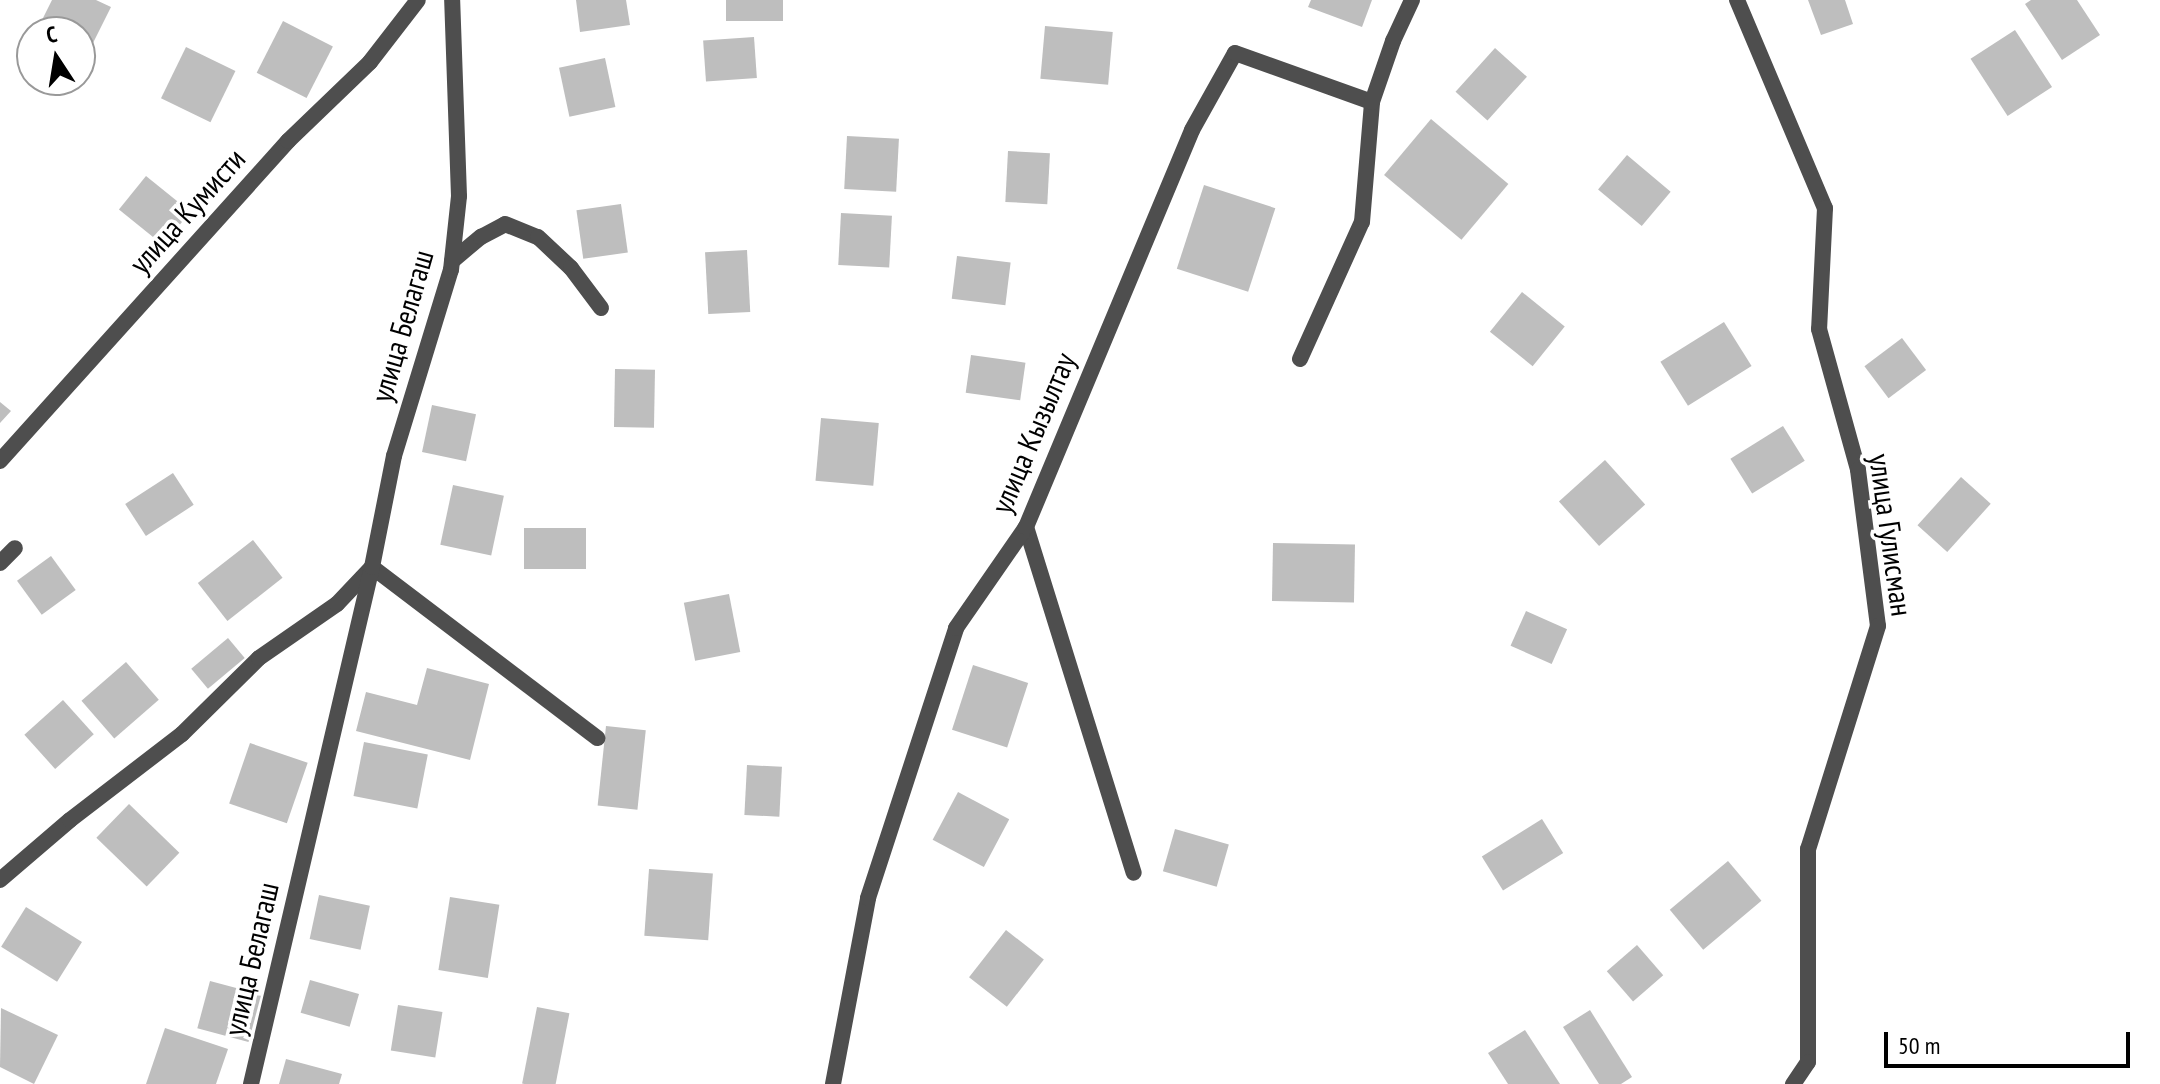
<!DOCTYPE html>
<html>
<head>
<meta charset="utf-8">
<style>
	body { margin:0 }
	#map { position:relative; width:2160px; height:1084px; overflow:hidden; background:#fff; font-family:"PT Sans Narrow",sans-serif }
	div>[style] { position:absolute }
	.building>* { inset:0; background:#bebebe; transform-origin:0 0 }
	.lane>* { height:16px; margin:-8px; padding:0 8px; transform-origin:8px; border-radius:8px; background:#4e4e4e }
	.street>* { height:16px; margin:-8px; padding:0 8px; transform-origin:8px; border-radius:8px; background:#4e4e4e }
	span { translate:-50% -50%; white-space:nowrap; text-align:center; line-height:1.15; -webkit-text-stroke:7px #fff; paint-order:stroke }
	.street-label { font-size:30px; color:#000 }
	.north { position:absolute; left:16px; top:16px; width:80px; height:80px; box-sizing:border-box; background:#fff; border:2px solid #999; border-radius:50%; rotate:348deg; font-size:22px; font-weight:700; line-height:32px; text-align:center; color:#000 }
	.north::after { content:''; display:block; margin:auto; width:28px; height:36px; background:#000; clip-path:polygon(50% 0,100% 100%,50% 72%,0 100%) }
	.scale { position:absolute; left:1884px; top:1032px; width:246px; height:36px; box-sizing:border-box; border:4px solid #000; border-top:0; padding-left:10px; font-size:24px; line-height:28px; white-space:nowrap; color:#000; -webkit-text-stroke:6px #fff; paint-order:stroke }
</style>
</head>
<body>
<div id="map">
	<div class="building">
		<i style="clip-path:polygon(52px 0,96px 0,111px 7px,85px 59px,80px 57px,80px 32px,36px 32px)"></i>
		<i style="clip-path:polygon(576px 0,626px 0,630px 25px,580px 32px)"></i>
		<i style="left:726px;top:0;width:57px;height:21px"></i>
		<i style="clip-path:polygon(1311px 0,1372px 0,1362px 27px,1308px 7px)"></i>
		<i style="clip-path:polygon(1808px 0,1845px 0,1853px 24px,1821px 35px)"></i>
		<i style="clip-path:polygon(2031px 0,2077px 0,2100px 35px,2062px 60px,2025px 4px)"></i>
		<i style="left:283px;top:21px;width:56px;height:58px;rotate:27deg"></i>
		<i style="left:1045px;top:26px;width:68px;height:53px;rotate:5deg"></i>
		<i style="left:2015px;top:30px;width:68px;height:53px;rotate:57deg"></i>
		<i style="left:754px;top:37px;width:41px;height:51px;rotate:86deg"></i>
		<i style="left:186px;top:47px;width:55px;height:57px;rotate:26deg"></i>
		<i style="left:1495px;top:48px;width:43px;height:59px;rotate:42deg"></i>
		<i style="left:605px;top:58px;width:50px;height:47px;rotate:78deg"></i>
		<i style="left:1431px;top:119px;width:101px;height:73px;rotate:40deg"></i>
		<i style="left:847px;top:136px;width:52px;height:53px;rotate:3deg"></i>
		<i style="left:1008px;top:151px;width:42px;height:51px;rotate:3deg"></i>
		<i style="left:1627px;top:155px;width:57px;height:45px;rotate:40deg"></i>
		<i style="left:146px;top:176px;width:57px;height:43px;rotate:39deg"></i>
		<i style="left:1204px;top:185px;width:75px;height:88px;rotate:18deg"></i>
		<i style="left:621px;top:204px;width:49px;height:45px;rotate:82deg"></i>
		<i style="left:841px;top:213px;width:51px;height:52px;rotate:3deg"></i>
		<i style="left:747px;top:250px;width:62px;height:42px;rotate:87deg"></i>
		<i style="left:957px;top:256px;width:54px;height:43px;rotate:7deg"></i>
		<i style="left:1522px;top:292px;width:55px;height:51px;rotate:39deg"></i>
		<i style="left:1724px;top:322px;width:52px;height:75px;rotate:58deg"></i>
		<i style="left:1902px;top:338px;width:40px;height:47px;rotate:53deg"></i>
		<i style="left:971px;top:355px;width:55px;height:38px;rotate:8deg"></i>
		<i style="left:615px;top:369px;width:40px;height:58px;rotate:1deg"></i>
		<i style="clip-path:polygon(0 402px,11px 411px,0 423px)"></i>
		<i style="left:432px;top:405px;width:45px;height:48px;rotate:12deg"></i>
		<i style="left:821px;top:418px;width:58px;height:63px;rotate:5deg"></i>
		<i style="left:1783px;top:426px;width:41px;height:62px;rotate:58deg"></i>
		<i style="left:1605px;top:460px;width:60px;height:62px;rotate:48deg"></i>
		<i style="left:173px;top:473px;width:38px;height:57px;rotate:57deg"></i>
		<i style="left:1961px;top:477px;width:40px;height:65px;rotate:42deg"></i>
		<i style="left:453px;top:485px;width:52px;height:61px;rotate:12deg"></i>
		<i style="left:586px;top:528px;width:41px;height:62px;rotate:90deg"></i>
		<i style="left:253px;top:540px;width:48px;height:70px;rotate:52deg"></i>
		<i style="left:1273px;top:543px;width:82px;height:58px;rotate:1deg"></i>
		<i style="left:51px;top:556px;width:42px;height:42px;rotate:54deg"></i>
		<i style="left:729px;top:594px;width:59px;height:46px;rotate:79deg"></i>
		<i style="left:1526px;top:611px;width:45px;height:38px;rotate:24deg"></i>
		<i style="left:228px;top:638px;width:26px;height:48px;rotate:50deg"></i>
		<i style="left:126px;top:662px;width:50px;height:59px;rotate:49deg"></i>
		<i style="left:973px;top:665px;width:58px;height:68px;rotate:18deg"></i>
		<i style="clip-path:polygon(427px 668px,489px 684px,470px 760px,356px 731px,366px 692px,417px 705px)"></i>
		<i style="left:63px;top:700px;width:46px;height:52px;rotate:48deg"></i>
		<i style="left:606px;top:726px;width:40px;height:80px;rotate:6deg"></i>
		<i style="left:364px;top:742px;width:65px;height:55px;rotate:11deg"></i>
		<i style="left:250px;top:743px;width:61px;height:64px;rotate:19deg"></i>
		<i style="left:747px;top:765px;width:35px;height:50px;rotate:3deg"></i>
		<i style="left:958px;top:792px;width:58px;height:54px;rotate:28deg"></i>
		<i style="left:129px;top:804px;width:70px;height:47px;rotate:44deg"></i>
		<i style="left:1542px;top:819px;width:40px;height:71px;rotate:58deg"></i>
		<i style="left:1175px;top:829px;width:56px;height:44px;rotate:16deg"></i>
		<i style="left:1728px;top:861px;width:52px;height:76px;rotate:50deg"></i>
		<i style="left:649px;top:869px;width:64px;height:67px;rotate:4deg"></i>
		<i style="left:319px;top:895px;width:52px;height:45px;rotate:12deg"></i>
		<i style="left:450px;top:897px;width:50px;height:74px;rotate:9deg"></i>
		<i style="left:26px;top:907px;width:66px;height:47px;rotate:32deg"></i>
		<i style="left:1006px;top:930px;width:48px;height:60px;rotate:38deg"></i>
		<i style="left:1637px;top:945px;width:40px;height:40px;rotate:49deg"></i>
		<i style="left:310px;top:980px;width:51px;height:34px;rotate:16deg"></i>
		<i style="left:210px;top:981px;width:53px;height:49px;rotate:15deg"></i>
		<i style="left:398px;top:1005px;width:45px;height:46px;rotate:9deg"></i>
		<i style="left:537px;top:1007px;width:33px;height:78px;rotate:11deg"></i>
		<i style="clip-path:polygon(1px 1008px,58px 1035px,34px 1084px,0 1067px)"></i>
		<i style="clip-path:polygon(1590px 1010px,1632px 1077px,1621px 1084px,1599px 1084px,1563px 1027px)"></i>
		<i style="clip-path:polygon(165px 1028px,228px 1049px,216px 1084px,146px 1084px)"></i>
		<i style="clip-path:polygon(1525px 1030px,1560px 1084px,1508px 1084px,1488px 1053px)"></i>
		<i style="clip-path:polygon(286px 1059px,342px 1074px,339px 1084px,279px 1084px)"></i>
	</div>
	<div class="lane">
		<i style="left:1300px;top:359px;width:150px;rotate:-65.7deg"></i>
		<i style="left:1362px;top:222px;width:120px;rotate:-85.2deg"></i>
		<i style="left:1026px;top:527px;width:362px;rotate:72.7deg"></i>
		<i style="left:0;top:563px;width:21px;rotate:-45deg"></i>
	</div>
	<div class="street">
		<i style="left:1737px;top:0;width:226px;rotate:67.1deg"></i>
		<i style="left:1825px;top:208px;width:121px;rotate:92.8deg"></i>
		<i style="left:1819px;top:329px;width:146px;rotate:74.5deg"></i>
		<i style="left:1858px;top:470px;width:157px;rotate:82.7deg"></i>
		<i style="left:1878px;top:626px;width:234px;rotate:107.4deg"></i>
		<i style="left:1808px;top:849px;width:213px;rotate:90deg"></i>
		<i style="left:1808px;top:1062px;width:27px;rotate:124deg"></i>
		<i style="left:452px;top:261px;width:38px;rotate:-40deg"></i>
		<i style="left:481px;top:237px;width:27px;rotate:-28deg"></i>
		<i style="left:505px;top:224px;width:35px;rotate:22deg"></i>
		<i style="left:538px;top:237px;width:45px;rotate:43.2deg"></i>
		<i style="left:571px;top:268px;width:50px;rotate:53.1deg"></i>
		<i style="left:0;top:461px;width:431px;rotate:-48deg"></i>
		<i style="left:288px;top:141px;width:114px;rotate:-43.9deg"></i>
		<i style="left:370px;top:62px;width:78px;rotate:-52.3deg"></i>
		<i style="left:0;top:880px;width:92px;rotate:-40.6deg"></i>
		<i style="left:70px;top:820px;width:141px;rotate:-37.5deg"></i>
		<i style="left:182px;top:734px;width:108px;rotate:-44.6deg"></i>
		<i style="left:259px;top:658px;width:95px;rotate:-34.7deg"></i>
		<i style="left:337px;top:604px;width:51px;rotate:-46.6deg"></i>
		<i style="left:372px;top:567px;width:283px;rotate:37.2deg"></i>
		<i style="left:251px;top:1084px;width:531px;rotate:-76.83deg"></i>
		<i style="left:372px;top:567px;width:113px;rotate:-78.8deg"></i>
		<i style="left:394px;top:456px;width:195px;rotate:-73deg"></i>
		<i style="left:451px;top:270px;width:74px;rotate:-83.8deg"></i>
		<i style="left:459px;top:196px;width:196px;rotate:-92deg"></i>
		<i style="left:833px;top:1084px;width:189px;rotate:-79.3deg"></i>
		<i style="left:868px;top:898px;width:284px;rotate:-71.9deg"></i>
		<i style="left:956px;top:628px;width:123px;rotate:-55.3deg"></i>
		<i style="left:1026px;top:527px;width:430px;rotate:-67.3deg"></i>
		<i style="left:1192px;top:130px;width:88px;rotate:-60.8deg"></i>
		<i style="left:1235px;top:53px;width:145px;rotate:19.7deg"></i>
		<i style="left:1372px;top:102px;width:65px;rotate:-71deg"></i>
		<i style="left:1393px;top:41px;width:45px;rotate:-65.1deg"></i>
	</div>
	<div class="street-label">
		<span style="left:187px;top:211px;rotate:-48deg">улица Кумисти</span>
		<span style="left:402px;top:326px;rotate:-74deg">улица Белагаш</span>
		<span style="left:1033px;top:433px;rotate:-67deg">улица Кызылтау</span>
		<span style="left:1891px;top:535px;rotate:82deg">улица Гулисман</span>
		<span style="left:251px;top:959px;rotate:-77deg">улица Белагаш</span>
	</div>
	<div class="north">С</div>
	<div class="scale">50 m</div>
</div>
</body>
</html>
